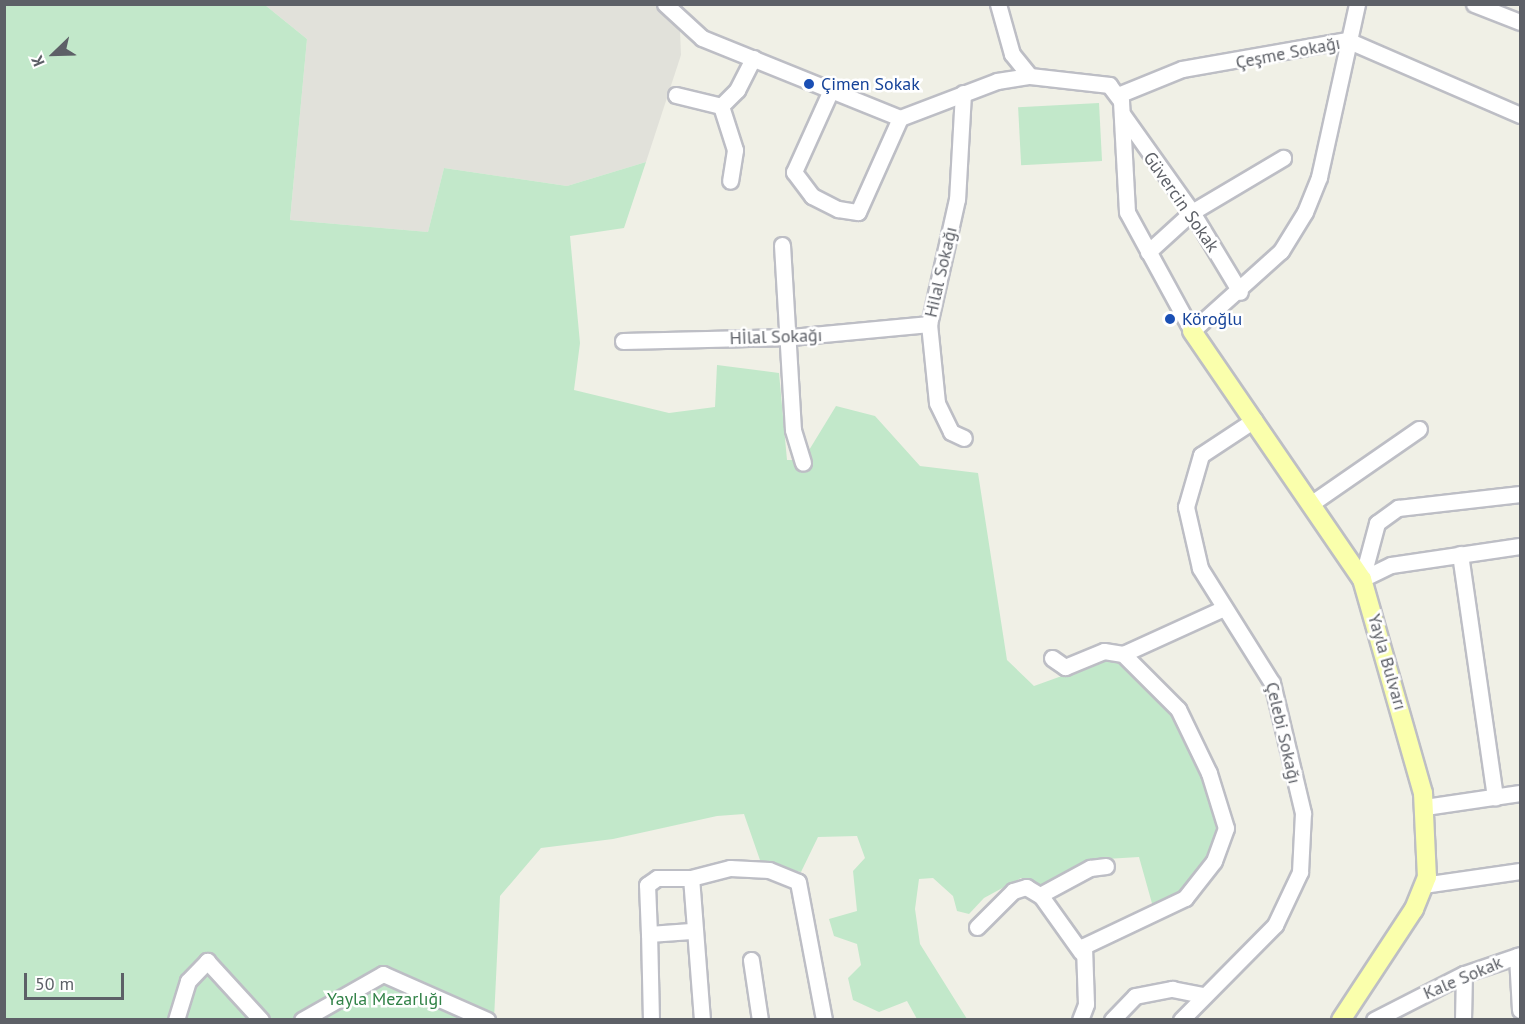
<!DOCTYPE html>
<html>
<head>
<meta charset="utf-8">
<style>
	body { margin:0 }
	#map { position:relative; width:1525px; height:1024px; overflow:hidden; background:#f0f0e6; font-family:"PT Sans",sans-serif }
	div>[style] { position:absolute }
	.industrial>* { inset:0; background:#e1e1da }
	.green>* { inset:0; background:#c2e8ca; transform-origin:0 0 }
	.roads { filter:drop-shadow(2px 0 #bdbec5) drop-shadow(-2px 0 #bdbec5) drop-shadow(0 2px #bdbec5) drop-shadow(0 -2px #bdbec5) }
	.minor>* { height:15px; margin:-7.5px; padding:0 7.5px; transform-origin:7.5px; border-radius:7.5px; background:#fff }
	.major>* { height:18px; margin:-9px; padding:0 9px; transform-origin:9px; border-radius:9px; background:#faffac }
	.dots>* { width:16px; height:16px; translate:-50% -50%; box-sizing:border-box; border:3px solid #fff; border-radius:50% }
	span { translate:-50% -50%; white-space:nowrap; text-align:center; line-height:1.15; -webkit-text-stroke:5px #fff; paint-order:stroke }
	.street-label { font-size:18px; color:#5d6067 }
	.transit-label { font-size:18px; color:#164399 }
	.left { translate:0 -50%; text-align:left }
	.park-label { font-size:18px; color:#318247 }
	.frame { position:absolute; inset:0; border:6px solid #5d6067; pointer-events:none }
	.north { position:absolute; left:24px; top:24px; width:60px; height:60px; -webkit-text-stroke:4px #fff; paint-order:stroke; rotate:247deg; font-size:16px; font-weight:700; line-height:24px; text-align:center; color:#5d6067 }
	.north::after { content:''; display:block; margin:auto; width:21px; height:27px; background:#5d6067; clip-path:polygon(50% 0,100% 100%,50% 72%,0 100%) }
	.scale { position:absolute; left:24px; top:973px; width:100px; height:27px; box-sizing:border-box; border:3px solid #5d6067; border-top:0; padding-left:8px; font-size:18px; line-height:21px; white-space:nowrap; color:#5d6067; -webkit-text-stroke:4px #fff; paint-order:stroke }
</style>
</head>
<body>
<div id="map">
	<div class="industrial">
		<i style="clip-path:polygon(265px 5px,679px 5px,681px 55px,646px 162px,567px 186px,444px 168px,428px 232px,290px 220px,307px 39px)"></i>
	</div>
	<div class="green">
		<i style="clip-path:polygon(5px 5px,265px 5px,307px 39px,290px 220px,428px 232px,444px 168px,567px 186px,646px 162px,624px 228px,570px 236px,580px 343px,574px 390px,669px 413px,715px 407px,717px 365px,779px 373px,787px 460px,803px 460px,836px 406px,875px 416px,920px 466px,978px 473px,1007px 660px,1034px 686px,1123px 654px,1188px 727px,1224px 841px,1195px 885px,1153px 907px,1139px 857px,1090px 860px,1042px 885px,1021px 878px,984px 898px,969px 914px,957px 911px,953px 896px,933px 878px,919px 879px,915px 909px,920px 944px,967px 1019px,917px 1019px,907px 1001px,879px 1012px,853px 1000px,848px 978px,861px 965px,857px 944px,834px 936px,829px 919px,857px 911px,853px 871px,865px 858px,857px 836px,818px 837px,801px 872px,761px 863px,744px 814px,717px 816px,613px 839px,541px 848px,500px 896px,494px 1019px,5px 1020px)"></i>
		<i style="left:1099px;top:103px;width:58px;height:81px;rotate:87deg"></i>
	</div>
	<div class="roads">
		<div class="minor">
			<i style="left:665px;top:4px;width:50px;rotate:42.6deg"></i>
			<i style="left:702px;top:38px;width:214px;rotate:22deg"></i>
			<i style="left:900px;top:118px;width:104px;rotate:-20.9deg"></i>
			<i style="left:997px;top:81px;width:33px;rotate:-9deg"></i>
			<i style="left:1030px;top:76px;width:80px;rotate:6.5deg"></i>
			<i style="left:1109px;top:85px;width:20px;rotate:53deg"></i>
			<i style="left:1121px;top:101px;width:111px;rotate:86.9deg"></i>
			<i style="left:1127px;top:212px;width:136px;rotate:61.4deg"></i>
			<i style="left:1192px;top:331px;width:120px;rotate:-42deg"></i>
			<i style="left:1281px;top:251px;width:46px;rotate:-58.4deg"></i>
			<i style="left:1305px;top:212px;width:38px;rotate:-68deg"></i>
			<i style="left:1319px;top:177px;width:177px;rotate:-77.6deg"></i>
			<i style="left:998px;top:4px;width:52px;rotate:74.4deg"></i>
			<i style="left:1012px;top:54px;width:28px;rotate:51deg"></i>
			<i style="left:1474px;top:4px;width:49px;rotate:21.4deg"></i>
			<i style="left:831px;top:90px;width:90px;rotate:114.3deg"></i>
			<i style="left:794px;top:172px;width:30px;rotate:53deg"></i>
			<i style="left:812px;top:196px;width:29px;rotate:27deg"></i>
			<i style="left:838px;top:209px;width:20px;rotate:9deg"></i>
			<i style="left:858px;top:212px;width:103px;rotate:-65.9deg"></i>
			<i style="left:963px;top:93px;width:106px;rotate:93.2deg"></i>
			<i style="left:957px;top:199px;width:128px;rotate:102.6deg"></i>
			<i style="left:929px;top:324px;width:79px;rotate:84.2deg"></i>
			<i style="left:937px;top:403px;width:32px;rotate:64deg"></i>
			<i style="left:951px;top:432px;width:14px;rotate:25deg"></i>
			<i style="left:676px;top:95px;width:46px;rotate:13.7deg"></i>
			<i style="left:721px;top:106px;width:23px;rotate:-45deg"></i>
			<i style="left:737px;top:90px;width:36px;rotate:-63deg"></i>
			<i style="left:1118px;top:95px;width:69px;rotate:-22.1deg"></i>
			<i style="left:1182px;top:69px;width:168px;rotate:-10deg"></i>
			<i style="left:1347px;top:40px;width:189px;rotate:23.4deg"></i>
			<i style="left:721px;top:106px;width:46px;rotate:72.3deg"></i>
			<i style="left:735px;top:150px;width:31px;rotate:99deg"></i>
			<i style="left:1123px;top:115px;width:119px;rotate:54.6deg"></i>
			<i style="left:1192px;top:212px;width:93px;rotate:59deg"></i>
			<i style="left:782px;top:245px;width:185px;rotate:86.6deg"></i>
			<i style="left:793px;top:430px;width:34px;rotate:73deg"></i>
			<i style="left:1148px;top:252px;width:59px;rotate:-42.3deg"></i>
			<i style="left:1192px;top:212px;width:106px;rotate:-30.7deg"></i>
			<i style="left:623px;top:341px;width:168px;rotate:-1.4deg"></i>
			<i style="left:791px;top:337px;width:139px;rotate:-5.4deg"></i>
			<i style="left:1312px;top:503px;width:130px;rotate:-34.7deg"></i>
			<i style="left:1460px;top:554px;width:246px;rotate:81.8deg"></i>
			<i style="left:1362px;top:579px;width:58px;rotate:-75deg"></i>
			<i style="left:1377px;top:523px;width:26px;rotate:-36deg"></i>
			<i style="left:1398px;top:508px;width:123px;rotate:-6.5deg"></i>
			<i style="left:1362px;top:579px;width:32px;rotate:-26deg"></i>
			<i style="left:1391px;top:565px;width:130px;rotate:-8.4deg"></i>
			<i style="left:1052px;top:658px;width:16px;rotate:35deg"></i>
			<i style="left:1065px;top:667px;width:42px;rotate:-22.3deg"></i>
			<i style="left:1104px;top:651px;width:19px;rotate:9deg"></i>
			<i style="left:1425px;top:807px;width:96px;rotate:-8.4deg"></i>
			<i style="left:1423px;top:885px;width:98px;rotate:-8.2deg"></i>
			<i style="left:1040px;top:895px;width:57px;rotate:-28.4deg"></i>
			<i style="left:1090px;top:868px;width:16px;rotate:-7deg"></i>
			<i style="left:977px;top:927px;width:51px;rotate:-45deg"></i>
			<i style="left:1013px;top:891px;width:14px;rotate:-17deg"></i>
			<i style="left:1026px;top:887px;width:17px;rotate:31deg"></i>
			<i style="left:1041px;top:896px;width:69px;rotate:54.5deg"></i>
			<i style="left:649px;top:934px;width:49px;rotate:-92.3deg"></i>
			<i style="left:647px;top:885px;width:12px;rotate:-35deg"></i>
			<i style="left:657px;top:878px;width:34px"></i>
			<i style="left:1517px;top:956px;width:54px;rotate:86.8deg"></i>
			<i style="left:751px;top:960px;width:61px;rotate:81.5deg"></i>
			<i style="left:176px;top:1020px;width:41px;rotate:-72.9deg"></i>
			<i style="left:188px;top:981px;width:28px;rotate:-46deg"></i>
			<i style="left:207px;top:961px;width:80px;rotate:47.5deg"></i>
			<i style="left:302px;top:1020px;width:93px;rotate:-29.6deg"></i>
			<i style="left:383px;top:974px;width:114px;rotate:23.9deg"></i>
			<i style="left:651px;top:1020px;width:86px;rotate:-91.3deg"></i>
			<i style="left:649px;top:934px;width:42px;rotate:-4.1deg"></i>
			<i style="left:702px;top:1020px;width:142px;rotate:-94.4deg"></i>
			<i style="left:691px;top:878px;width:40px;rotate:-14.4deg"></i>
			<i style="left:730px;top:868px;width:39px;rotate:3deg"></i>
			<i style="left:769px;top:870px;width:31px;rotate:22deg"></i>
			<i style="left:798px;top:882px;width:140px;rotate:79.3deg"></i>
			<i style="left:1080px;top:1020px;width:17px;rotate:-69deg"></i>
			<i style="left:1086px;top:1004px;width:58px;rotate:-92deg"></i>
			<i style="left:1084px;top:946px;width:112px;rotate:-25.4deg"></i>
			<i style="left:1185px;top:898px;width:47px;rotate:-51.9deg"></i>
			<i style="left:1214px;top:861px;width:35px;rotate:-70deg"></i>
			<i style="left:1226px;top:828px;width:58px;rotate:-107.2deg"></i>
			<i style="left:1209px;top:773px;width:71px;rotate:-115.8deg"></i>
			<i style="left:1178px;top:709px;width:78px;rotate:-135deg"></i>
			<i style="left:1123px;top:654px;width:111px;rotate:-24.5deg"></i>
			<i style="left:1112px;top:1020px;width:33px;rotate:-46deg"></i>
			<i style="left:1135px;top:996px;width:38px;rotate:-11deg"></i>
			<i style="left:1172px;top:989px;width:33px;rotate:11deg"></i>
			<i style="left:1181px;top:1020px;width:134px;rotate:-45.3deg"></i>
			<i style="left:1275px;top:925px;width:59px;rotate:-64.7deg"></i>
			<i style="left:1300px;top:872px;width:59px;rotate:-87.1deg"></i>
			<i style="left:1303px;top:813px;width:134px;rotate:-103.4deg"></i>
			<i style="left:1272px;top:683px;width:136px;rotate:-122.1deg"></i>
			<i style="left:1200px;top:568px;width:63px;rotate:-102.9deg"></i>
			<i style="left:1186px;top:507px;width:54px;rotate:-73.9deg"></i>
			<i style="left:1201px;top:455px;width:64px;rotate:-33.4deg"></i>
			<i style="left:1374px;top:1020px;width:101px;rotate:-27.1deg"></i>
			<i style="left:1464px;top:974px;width:59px;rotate:-18.7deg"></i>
			<i style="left:1463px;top:1020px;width:46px;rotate:-88.8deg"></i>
		</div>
		<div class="major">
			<i style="left:1192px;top:331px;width:301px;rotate:55.6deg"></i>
			<i style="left:1362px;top:579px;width:223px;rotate:74.1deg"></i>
			<i style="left:1423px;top:793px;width:84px;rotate:87.3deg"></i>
			<i style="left:1427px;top:877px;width:35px;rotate:112deg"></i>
			<i style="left:1414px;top:909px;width:133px;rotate:123.3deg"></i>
		</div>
	</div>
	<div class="dots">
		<i style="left:809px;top:84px;background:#1a4fb4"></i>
		<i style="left:1170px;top:319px;background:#1a4fb4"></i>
	</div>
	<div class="street-label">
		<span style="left:1288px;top:53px;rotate:-11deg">Çeşme Sokağı</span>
		<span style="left:1181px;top:202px;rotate:55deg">Güvercin Sokak</span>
		<span style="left:941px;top:272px;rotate:-77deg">Hilal Sokağı</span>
		<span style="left:776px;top:337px;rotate:-2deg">Hİlal Sokağı</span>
		<span style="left:1387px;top:662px;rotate:74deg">Yayla Bulvarı</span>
		<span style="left:1283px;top:733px;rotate:77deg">Çelebi Sokağı</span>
		<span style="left:1463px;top:978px;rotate:-23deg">Kale Sokak</span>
	</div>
	<div class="transit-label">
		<span class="left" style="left:821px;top:84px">Çimen Sokak</span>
		<span class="left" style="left:1182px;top:319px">Köroğlu</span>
	</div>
	<div class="park-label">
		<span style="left:385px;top:999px">Yayla Mezarlığı</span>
	</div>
	<div class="frame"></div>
	<div class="north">K</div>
	<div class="scale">50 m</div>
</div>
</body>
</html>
